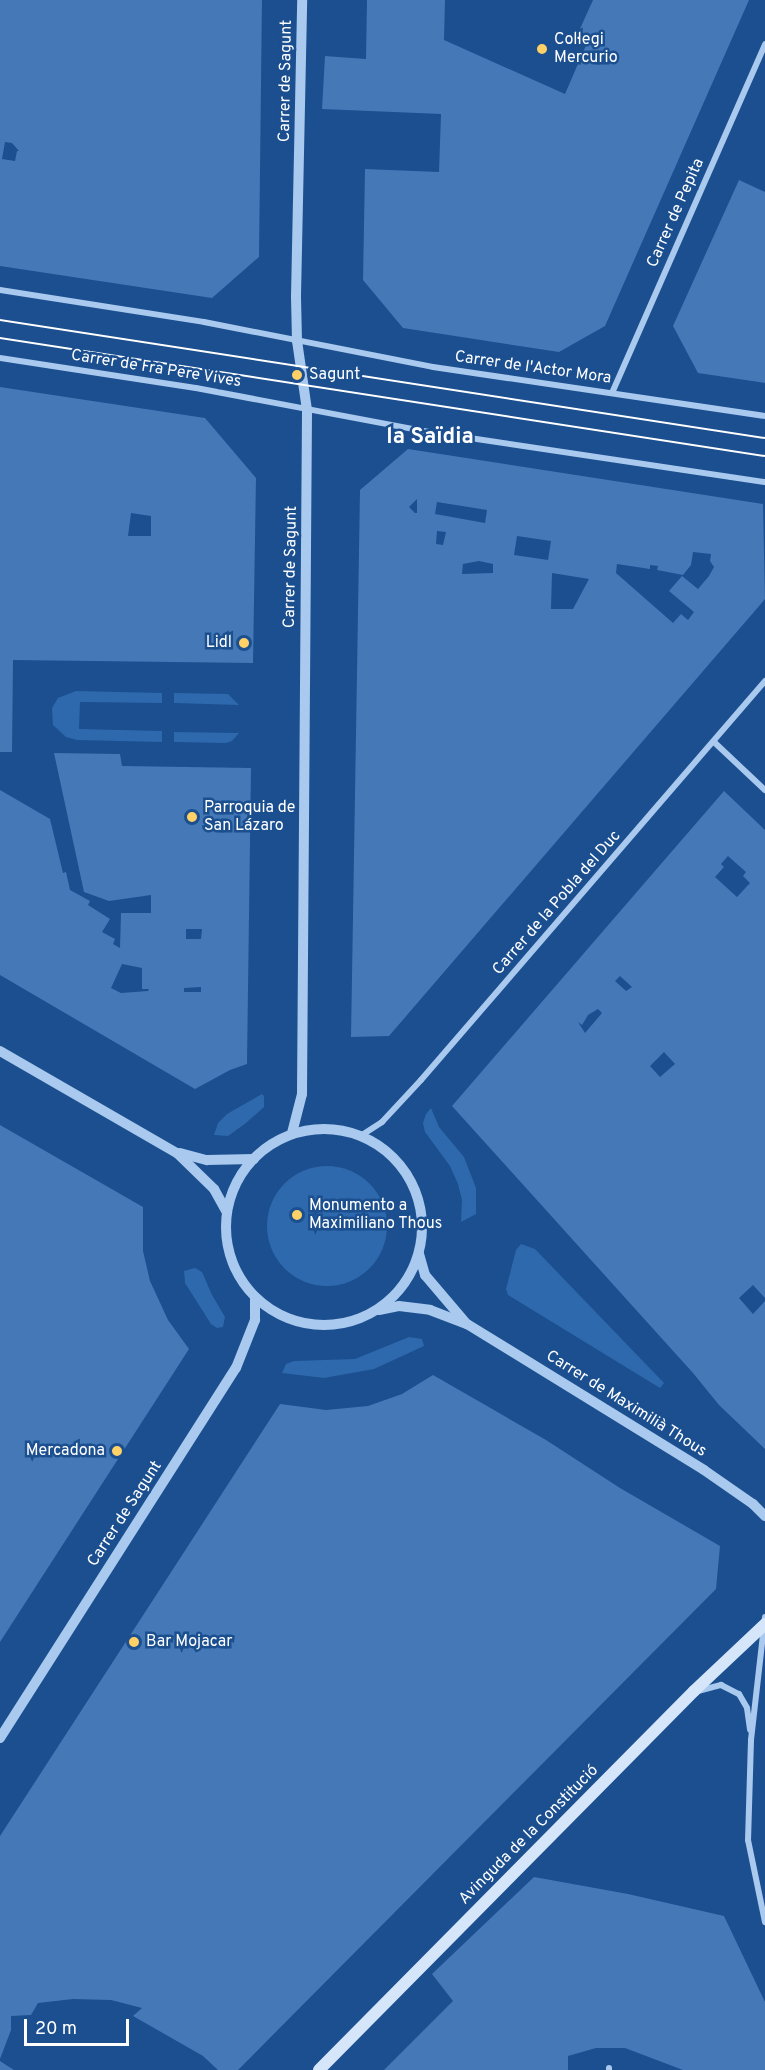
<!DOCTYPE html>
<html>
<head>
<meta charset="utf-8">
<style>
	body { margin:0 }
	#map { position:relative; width:765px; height:2070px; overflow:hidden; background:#1b4f8f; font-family:Overpass,sans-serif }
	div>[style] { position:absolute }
	.green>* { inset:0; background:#2e69ad }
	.round { border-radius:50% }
	.building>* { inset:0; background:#4478b7 }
	.minor>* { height:6px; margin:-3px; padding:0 3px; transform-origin:3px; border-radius:3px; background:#a9c9ee }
	.tertiary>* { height:10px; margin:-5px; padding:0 5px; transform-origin:5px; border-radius:5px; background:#a9c9ee }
	.tertiary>.ring { margin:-5px; padding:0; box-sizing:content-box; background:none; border:10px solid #a9c9ee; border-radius:50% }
	.secondary>* { height:12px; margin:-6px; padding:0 6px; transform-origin:6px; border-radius:6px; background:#d6e6fa }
	.tram>* { height:1.5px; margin:-0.75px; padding:0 0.75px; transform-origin:0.75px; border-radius:0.75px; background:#fff }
	.dots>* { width:16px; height:16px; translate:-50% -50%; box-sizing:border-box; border:3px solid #1b4f8f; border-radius:50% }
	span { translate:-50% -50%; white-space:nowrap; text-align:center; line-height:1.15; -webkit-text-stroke:5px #1b4f8f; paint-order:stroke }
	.poi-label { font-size:16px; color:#fff }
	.left { translate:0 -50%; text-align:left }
	.right { translate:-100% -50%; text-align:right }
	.street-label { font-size:16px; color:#fff }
	.district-label { font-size:22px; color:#fff; font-weight:700 }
	.scale { position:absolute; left:24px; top:2019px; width:105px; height:27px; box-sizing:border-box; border:3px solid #fff; border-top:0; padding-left:8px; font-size:18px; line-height:21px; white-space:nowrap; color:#fff; -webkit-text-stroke:4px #1b4f8f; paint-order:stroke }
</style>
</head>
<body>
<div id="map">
	<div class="green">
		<i style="clip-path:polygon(76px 691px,162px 693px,162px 703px,80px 702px,79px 729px,162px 731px,162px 742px,77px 740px,66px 737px,53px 725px,52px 708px,58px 698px)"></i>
		<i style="clip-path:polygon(174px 693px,228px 694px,239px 705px,174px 703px)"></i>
		<i style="clip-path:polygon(174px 732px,239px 733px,232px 741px,226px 743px,174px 742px)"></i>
		<i style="clip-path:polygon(262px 1094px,264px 1096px,264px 1107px,246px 1123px,228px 1136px,214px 1135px,218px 1123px,227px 1114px)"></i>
		<i style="clip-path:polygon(431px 1108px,439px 1127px,464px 1157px,476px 1188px,476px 1214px,461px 1222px,462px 1200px,458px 1184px,450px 1166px,425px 1132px,423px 1123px,426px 1114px)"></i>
		<i class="round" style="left:267px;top:1166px;width:120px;height:120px"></i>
		<i style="clip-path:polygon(521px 1244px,535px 1249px,664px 1383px,660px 1388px,508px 1295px,506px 1289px,516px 1250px)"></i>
		<i style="clip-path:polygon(195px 1268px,202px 1272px,212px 1295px,225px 1317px,223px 1327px,217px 1328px,211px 1324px,185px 1283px,184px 1271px)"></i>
		<i style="clip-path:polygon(409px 1337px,422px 1339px,424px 1346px,374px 1369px,324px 1378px,282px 1373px,286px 1364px,294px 1361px,355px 1359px)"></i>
	</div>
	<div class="building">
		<i style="clip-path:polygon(evenodd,0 0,262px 0,259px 257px,212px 298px,0 266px,0 0,5px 142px,12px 143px,19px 151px,17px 151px,15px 161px,2px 159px,5px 142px)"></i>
		<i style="clip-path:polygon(367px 0,445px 0,444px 40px,565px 94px,590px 36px,579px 31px,593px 0,749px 0,605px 326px,559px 352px,403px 328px,363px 280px,365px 169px,439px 172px,441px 114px,322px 109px,325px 56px,366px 59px)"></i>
		<i style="clip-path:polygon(739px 180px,765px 192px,765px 383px,698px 373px,673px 326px)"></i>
		<i style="clip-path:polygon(evenodd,0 387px,205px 418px,256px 478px,253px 663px,13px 660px,12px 752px,0 752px,0 387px,131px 513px,151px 516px,151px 536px,128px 536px,131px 513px)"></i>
		<i style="clip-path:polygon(evenodd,408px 449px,763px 504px,765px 599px,389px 1036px,351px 1037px,360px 490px,408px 449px,417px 499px,417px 513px,415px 513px,409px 507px,417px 499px,408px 449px,437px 502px,487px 510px,485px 523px,435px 514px,437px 502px,408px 449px,437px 531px,446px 532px,443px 545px,436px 544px,437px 531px,408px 449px,517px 536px,551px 541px,548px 560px,514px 555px,517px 536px,408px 449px,693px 552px,711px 554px,710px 561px,714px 567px,709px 576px,698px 589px,682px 576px,669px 591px,694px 612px,688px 620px,681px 614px,673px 623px,616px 573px,617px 564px,650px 569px,650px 565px,658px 566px,657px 570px,683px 575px,691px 565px,693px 552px,408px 449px,479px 561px,493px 564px,493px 573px,462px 574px,463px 564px,479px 561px,408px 449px,552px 573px,589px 579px,573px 609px,551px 609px,552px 573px)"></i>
		<i style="clip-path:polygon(evenodd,54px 753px,120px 754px,122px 766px,251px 768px,247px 1064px,230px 1070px,195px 1089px,0 975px,0 790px,50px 819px,63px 873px,66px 872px,70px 890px,90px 901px,88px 905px,110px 919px,102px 932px,115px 939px,113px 944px,120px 948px,121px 913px,151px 913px,151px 895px,109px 901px,84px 892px,54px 753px,186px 929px,202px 929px,201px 939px,186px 939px,186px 929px,54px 753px,122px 964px,142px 968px,142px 989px,149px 989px,148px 991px,121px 993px,111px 988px,122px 964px,54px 753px,201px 987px,201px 992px,184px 992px,184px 988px,201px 987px)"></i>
		<i style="clip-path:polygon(evenodd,724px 791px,765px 830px,765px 1298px,753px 1285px,739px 1298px,753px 1314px,765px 1301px,765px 1449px,719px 1405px,693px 1373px,452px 1106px,724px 791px,728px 856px,746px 872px,743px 876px,750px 883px,737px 897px,715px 877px,724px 867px,721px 864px,728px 856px,724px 791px,620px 976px,632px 987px,626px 991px,615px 981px,620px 976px,724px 791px,598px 1009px,602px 1013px,585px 1033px,578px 1022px,582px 1025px,588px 1015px,598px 1009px,724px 791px,664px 1052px,675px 1064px,660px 1077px,650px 1066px,664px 1052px)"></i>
		<i style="clip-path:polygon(0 1125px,143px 1207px,143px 1251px,150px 1281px,168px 1320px,189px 1349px,0 1642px)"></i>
		<i style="clip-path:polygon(433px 1375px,546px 1440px,620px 1488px,720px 1546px,716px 1589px,238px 2070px,218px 2070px,203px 2056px,133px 2016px,142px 2008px,111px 2000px,73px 1999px,38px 2003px,31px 2015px,11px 2016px,11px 2030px,0 2059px,0 1836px,280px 1404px,326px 1410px,368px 1406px,402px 1394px)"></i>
		<i style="clip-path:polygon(534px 1877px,628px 1894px,724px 1916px,765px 2002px,765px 2070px,683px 2070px,625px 2048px,596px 2048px,568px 2056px,568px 2070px,384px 2070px,453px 2001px,432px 1974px)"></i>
		<i style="clip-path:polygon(0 2061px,6px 2065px,14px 2070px,0 2070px)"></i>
	</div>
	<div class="minor">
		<i style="left:0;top:290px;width:206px;rotate:8.9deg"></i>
		<i style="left:204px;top:322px;width:233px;rotate:11.1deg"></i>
		<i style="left:433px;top:367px;width:336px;rotate:8.4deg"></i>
		<i style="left:0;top:358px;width:198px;rotate:8.7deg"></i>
		<i style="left:196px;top:388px;width:231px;rotate:10.7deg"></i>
		<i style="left:423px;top:431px;width:346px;rotate:8.5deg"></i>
		<i style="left:612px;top:393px;width:381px;rotate:-66.3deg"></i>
		<i style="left:714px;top:742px;width:70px;rotate:43.3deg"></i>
		<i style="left:362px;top:1135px;width:24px;rotate:-33deg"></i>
		<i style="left:382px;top:1122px;width:57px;rotate:-47.1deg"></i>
		<i style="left:421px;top:1080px;width:527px;rotate:-49.23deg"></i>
		<i style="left:765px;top:1617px;width:124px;rotate:96.5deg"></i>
		<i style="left:751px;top:1740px;width:100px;rotate:91.7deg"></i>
		<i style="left:748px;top:1840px;width:84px;rotate:78.3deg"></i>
		<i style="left:698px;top:1691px;width:24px;rotate:-15deg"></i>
		<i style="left:721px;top:1685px;width:20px;rotate:27deg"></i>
		<i style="left:739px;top:1694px;width:16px;rotate:60deg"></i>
		<i style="left:747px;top:1708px;width:22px;rotate:82deg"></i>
		<i style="left:609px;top:2068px;width:2px;rotate:90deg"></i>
	</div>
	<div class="tertiary">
		<i style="left:0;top:1051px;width:204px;rotate:30deg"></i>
		<i style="left:177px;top:1153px;width:52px;rotate:44.2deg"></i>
		<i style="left:214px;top:1189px;width:26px;rotate:61deg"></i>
		<i class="ring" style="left:226px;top:1129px;width:186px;height:186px"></i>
		<i style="left:292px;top:1133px;width:40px;rotate:-75.6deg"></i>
		<i style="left:302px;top:1094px;width:684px;rotate:-89.58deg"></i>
		<i style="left:307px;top:410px;width:70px;rotate:-98.2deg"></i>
		<i style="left:297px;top:341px;width:45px;rotate:-91.3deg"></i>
		<i style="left:296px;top:296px;width:296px;rotate:-88.8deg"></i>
		<i style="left:180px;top:1153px;width:28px;rotate:15deg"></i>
		<i style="left:207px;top:1160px;width:47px;rotate:-1.2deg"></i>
		<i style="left:419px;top:1254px;width:22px;rotate:74deg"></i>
		<i style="left:425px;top:1275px;width:62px;rotate:49.6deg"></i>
		<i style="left:379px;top:1310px;width:20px;rotate:-11deg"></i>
		<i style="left:399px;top:1306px;width:31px;rotate:7deg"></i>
		<i style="left:430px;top:1310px;width:40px;rotate:21deg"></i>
		<i style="left:467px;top:1324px;width:278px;rotate:31.6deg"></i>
		<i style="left:704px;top:1470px;width:60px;rotate:34.8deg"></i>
		<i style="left:753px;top:1504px;width:17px;rotate:45deg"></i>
		<i style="left:0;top:1738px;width:439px;rotate:-57.5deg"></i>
		<i style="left:236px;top:1368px;width:52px;rotate:-68.4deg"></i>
		<i style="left:255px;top:1320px;width:22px;rotate:-90deg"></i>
	</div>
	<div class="secondary">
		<i style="left:319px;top:2070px;width:533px;rotate:-45.3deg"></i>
		<i style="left:694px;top:1691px;width:98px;rotate:-43.3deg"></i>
	</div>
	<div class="tram">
		<i style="left:0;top:320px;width:774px;rotate:8.77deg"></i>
		<i style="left:0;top:338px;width:774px;rotate:8.77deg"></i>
	</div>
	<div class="dots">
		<i style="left:542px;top:49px;background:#ffd166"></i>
		<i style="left:297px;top:375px;background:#ffd166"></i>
		<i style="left:244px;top:643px;background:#ffd166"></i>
		<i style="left:192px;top:817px;background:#ffd166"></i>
		<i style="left:297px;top:1215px;background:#ffd166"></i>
		<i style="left:117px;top:1451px;background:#ffd166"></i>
		<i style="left:134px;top:1642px;background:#ffd166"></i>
	</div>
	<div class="poi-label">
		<span class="left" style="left:554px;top:49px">Col·legi<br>Mercurio</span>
		<span class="left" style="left:309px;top:375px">Sagunt</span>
		<span class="right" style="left:232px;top:643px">Lidl</span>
		<span class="left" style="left:204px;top:817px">Parroquia de<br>San Lázaro</span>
		<span class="left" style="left:309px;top:1215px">Monumento a<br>Maximiliano Thous</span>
		<span class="right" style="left:105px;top:1451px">Mercadona</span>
		<span class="left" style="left:146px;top:1642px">Bar Mojacar</span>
	</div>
	<div class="street-label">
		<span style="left:286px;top:81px;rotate:-89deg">Carrer de Sagunt</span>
		<span style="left:676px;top:213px;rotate:-66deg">Carrer de Pepita</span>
		<span style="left:533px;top:368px;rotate:8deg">Carrer de l'Actor Mora</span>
		<span style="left:156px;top:369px;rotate:9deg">Carrer de Fra Pere Vives</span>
		<span style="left:291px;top:567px;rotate:-89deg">Carrer de Sagunt</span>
		<span style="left:557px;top:903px;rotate:-49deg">Carrer de la Pobla del Duc</span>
		<span style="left:626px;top:1404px;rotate:32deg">Carrer de Maximilià Thous</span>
		<span style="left:125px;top:1514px;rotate:-57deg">Carrer de Sagunt</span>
		<span style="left:529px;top:1835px;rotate:-45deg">Avinguda de la Constitució</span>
	</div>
	<div class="district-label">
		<span style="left:430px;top:438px">la Saïdia</span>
	</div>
	<div class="scale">20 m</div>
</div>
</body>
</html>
